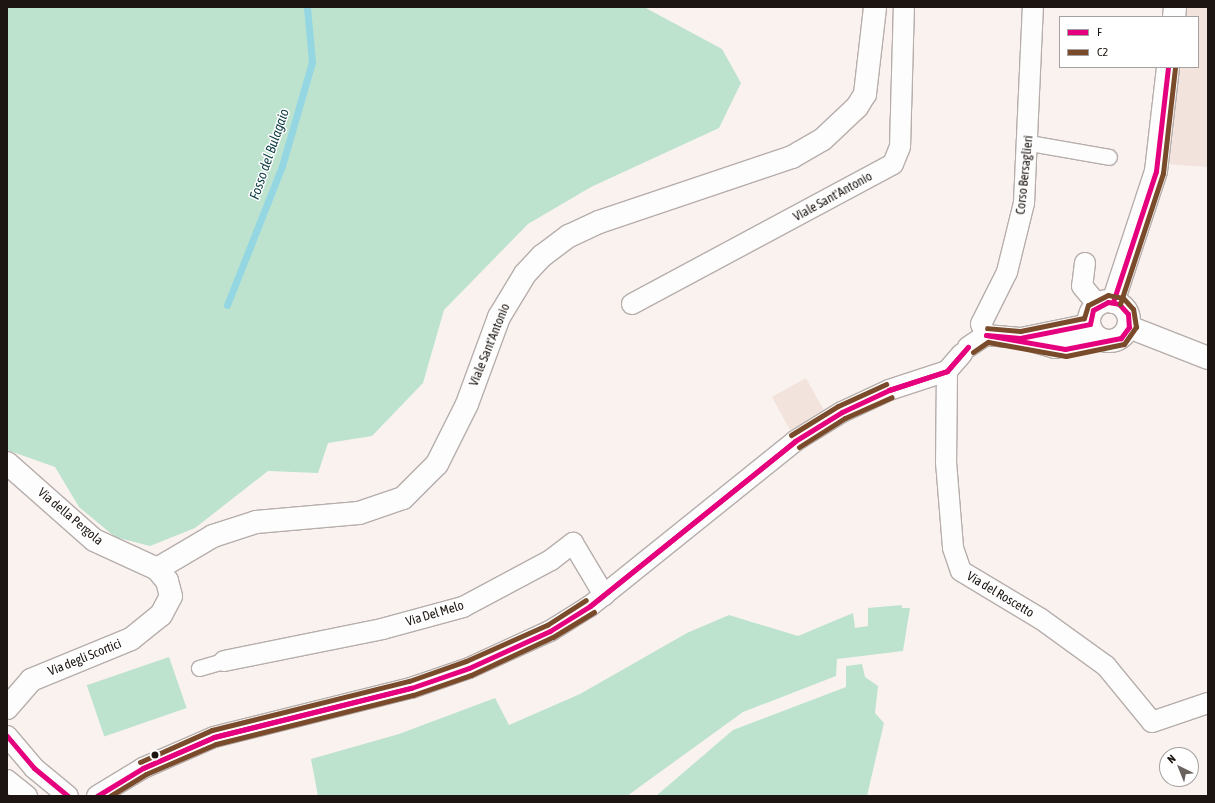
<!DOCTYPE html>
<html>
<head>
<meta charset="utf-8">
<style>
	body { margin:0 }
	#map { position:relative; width:1215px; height:803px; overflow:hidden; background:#faf2ef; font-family:"Asap Condensed",sans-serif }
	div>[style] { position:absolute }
	.built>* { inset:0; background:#f2e4dd; transform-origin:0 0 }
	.green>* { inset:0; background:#bde3cf; transform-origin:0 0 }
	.stream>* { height:7px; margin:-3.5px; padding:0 3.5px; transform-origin:3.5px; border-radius:3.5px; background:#94d7e3 }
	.roads { filter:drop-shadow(1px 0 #b6aeab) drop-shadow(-1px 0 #b6aeab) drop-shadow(0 1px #b6aeab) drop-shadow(0 -1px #b6aeab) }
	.pedestrian>* { height:15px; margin:-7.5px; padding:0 7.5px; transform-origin:7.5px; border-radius:7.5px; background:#fefdfd }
	.minor>* { height:20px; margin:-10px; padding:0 10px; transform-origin:10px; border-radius:10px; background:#fefdfd }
	.tertiary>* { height:22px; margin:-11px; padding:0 11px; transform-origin:11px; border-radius:11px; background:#fefdfd }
	.secondary>* { height:22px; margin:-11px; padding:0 11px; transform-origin:11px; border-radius:11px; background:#fefdfd }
	.secondary>.ring { margin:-11px; padding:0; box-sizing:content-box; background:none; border:22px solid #fefdfd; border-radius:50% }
	.bus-1>* { height:5px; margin:-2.5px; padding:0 2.5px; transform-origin:2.5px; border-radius:2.5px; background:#e5007d }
	.bus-2>* { height:5px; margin:-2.5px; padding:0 2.5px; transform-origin:2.5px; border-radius:2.5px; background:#7a4b2a }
	.dots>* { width:11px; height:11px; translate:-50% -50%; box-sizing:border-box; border:2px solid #fff; border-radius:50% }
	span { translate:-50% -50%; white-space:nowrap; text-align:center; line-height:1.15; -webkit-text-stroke:3px #fff; paint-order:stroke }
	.street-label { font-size:13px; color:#1c1511 }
	.water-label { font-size:14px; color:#103e46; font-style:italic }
	.frame { position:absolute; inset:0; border:8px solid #1c1511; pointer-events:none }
	.legend { position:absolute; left:1059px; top:16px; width:140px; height:52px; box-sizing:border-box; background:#fff; border:1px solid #a4a1a0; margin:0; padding:5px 7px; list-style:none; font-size:12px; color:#1c1511 }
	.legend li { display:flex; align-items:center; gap:8px; height:20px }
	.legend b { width:20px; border:1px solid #a4a1a0 }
	.north { position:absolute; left:1159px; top:747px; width:40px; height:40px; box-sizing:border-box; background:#fff; border:1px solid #a4a1a0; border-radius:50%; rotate:317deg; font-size:11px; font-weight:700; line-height:16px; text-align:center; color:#1c1511 }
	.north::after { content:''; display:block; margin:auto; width:14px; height:18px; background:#6a625f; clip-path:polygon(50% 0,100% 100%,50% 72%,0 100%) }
</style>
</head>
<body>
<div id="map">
	<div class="built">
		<i style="clip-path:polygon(1183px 7px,1208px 7px,1208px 167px,1166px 164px,1177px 67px,1198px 67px,1198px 17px,1182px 17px)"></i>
		<i style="left:806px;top:378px;width:38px;height:39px;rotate:61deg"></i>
	</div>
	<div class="green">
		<i style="clip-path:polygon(7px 7px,644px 7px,722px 49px,741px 83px,719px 128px,591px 187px,528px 224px,444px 310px,423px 383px,372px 436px,328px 443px,318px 473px,268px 471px,195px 528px,150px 546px,115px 537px,79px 507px,55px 467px,7px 450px)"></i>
		<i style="clip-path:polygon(902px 605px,902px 608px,910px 608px,903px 651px,837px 659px,836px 676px,743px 712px,627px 796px,318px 796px,311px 759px,399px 734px,495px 698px,509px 725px,580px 694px,687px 633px,729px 615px,798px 636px,853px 613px,855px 628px,868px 626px,868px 608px)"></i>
		<i style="left:169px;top:657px;width:54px;height:87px;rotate:71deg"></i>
		<i style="clip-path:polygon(862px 664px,865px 677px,878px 686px,875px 713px,884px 723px,867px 796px,656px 796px,733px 730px,846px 687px,846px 666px)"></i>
	</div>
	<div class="stream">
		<i style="left:227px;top:305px;width:149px;rotate:-68.4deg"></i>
		<i style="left:282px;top:166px;width:108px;rotate:-73.9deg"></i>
		<i style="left:312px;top:62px;width:55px;rotate:-95.2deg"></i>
	</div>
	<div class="roads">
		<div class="pedestrian">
			<i style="left:1029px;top:143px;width:81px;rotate:9.9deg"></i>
			<i style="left:199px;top:668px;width:26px;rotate:-16deg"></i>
		</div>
		<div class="minor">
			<i style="left:1085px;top:263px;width:23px;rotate:97deg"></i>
			<i style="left:1082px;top:286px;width:25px;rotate:50deg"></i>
			<i style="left:632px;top:304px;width:296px;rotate:-28.2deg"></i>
			<i style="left:893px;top:164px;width:18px;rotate:-68deg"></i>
			<i style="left:900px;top:147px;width:140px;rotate:-88.4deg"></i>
			<i style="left:986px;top:335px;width:12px;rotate:-114deg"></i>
			<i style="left:981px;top:324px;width:58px;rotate:-63.4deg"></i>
			<i style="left:1007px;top:272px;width:71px;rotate:-76.2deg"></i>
			<i style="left:1024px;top:203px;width:196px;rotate:-87.4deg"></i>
			<i style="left:1021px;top:338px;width:70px;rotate:-11.5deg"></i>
			<i style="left:968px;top:347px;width:22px;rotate:-34deg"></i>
			<i style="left:986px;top:335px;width:34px;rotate:5deg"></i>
			<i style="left:1020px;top:338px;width:36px;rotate:16deg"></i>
			<i style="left:1055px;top:348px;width:47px;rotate:-9.9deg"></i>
			<i style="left:947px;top:371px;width:91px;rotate:90.6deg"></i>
			<i style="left:946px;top:462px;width:86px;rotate:85.3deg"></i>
			<i style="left:953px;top:548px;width:24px;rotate:71deg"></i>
			<i style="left:961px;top:571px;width:93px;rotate:31deg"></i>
			<i style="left:1041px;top:619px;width:80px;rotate:35.9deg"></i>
			<i style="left:1106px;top:666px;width:72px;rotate:50.6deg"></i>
			<i style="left:1152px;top:722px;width:59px;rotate:-18.7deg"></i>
			<i style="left:224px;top:661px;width:161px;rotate:-11.4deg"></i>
			<i style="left:382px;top:629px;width:84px;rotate:-15.2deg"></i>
			<i style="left:463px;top:607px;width:100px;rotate:-28.1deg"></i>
			<i style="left:551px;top:560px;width:28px;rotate:-38deg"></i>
			<i style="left:573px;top:543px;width:61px;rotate:59.2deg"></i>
			<i style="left:7px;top:736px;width:42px;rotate:49.8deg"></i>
			<i style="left:34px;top:768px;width:44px;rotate:39.5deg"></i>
			<i style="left:7px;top:780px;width:26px;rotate:39deg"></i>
			<i style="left:97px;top:796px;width:54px;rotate:-31.3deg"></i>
			<i style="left:143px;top:768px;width:77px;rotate:-23.6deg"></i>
			<i style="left:214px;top:737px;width:203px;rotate:-14deg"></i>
			<i style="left:411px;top:688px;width:61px;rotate:-19deg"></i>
			<i style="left:469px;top:668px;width:89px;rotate:-24.6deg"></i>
			<i style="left:550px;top:631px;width:47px;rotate:-32deg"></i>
			<i style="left:590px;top:606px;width:263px;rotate:-38.8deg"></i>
			<i style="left:795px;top:441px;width:55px;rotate:-31.7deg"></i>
			<i style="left:842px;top:412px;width:52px;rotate:-25.1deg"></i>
			<i style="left:889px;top:390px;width:61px;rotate:-18.1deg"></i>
			<i style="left:947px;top:371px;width:23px;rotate:-49deg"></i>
		</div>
		<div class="tertiary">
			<i style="left:7px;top:708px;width:37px;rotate:-49deg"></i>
			<i style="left:31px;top:680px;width:108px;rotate:-22.3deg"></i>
			<i style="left:131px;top:639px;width:38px;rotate:-39deg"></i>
			<i style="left:161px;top:615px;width:21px;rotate:-62deg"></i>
			<i style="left:171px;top:596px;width:16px;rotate:-105deg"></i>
			<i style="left:167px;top:581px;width:16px;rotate:-130deg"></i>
		</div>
		<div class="secondary">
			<i style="left:1174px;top:17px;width:10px;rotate:-84deg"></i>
			<i class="ring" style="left:1089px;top:301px;width:18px;height:18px"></i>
			<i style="left:1113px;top:302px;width:138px;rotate:-71.8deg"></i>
			<i style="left:1156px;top:171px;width:105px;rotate:-83.4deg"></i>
			<i style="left:1129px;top:327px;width:85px;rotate:21.4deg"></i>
			<i style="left:7px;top:463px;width:116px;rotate:41.5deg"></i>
			<i style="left:94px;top:540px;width:69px;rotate:24.7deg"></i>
			<i style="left:157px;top:569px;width:65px;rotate:-30.5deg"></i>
			<i style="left:213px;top:536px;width:45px;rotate:-18deg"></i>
			<i style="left:256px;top:522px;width:103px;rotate:-5deg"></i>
			<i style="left:359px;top:513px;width:46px;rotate:-18.8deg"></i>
			<i style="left:403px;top:498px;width:48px;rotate:-45deg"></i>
			<i style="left:437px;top:464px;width:67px;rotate:-63.4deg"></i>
			<i style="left:467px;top:404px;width:93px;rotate:-69.8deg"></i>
			<i style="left:499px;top:317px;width:50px;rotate:-58.8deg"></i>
			<i style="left:525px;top:274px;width:25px;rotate:-47deg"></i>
			<i style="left:542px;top:256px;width:34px;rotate:-37deg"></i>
			<i style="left:569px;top:236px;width:33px;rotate:-25deg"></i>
			<i style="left:599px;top:222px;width:204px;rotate:-18.6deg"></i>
			<i style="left:792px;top:157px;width:34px;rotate:-30deg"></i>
			<i style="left:822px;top:140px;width:48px;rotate:-43.3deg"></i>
			<i style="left:857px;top:107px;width:15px;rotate:-58deg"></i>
			<i style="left:865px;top:94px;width:88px;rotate:-83.4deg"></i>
		</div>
	</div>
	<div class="bus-1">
		<i style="left:1108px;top:302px;width:11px;rotate:10deg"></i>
		<i style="left:1119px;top:304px;width:13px;rotate:48deg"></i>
		<i style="left:1128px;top:314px;width:13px;rotate:86deg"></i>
		<i style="left:1129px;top:327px;width:14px;rotate:126deg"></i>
		<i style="left:1121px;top:338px;width:57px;rotate:168.9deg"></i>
		<i style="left:1065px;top:349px;width:80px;rotate:-170deg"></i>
		<i style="left:986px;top:335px;width:34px;rotate:5deg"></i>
		<i style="left:1020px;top:338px;width:71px;rotate:-11.3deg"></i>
		<i style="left:1090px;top:324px;width:14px;rotate:-78deg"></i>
		<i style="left:1093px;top:310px;width:17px;rotate:-28deg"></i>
		<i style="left:1113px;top:302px;width:138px;rotate:-71.8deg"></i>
		<i style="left:1156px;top:171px;width:105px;rotate:-83.4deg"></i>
		<i style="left:947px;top:371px;width:32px;rotate:-49deg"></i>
		<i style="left:947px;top:371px;width:32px;rotate:-49deg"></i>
		<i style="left:889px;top:390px;width:61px;rotate:-18.1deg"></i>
		<i style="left:889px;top:390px;width:61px;rotate:-18.1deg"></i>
		<i style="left:795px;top:441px;width:55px;rotate:-31.7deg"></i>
		<i style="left:842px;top:412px;width:52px;rotate:-25.1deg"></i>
		<i style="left:590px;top:606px;width:263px;rotate:-38.8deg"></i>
		<i style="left:590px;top:606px;width:263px;rotate:-38.8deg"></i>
		<i style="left:411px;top:688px;width:61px;rotate:-19deg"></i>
		<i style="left:469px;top:668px;width:89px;rotate:-24.6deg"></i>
		<i style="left:550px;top:631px;width:47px;rotate:-32deg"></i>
		<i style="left:7px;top:736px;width:42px;rotate:49.8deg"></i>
		<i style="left:34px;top:768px;width:44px;rotate:39.5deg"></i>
		<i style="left:214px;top:737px;width:203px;rotate:-14deg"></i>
		<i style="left:214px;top:737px;width:203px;rotate:-14deg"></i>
		<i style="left:143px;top:768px;width:77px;rotate:-23.6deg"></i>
		<i style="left:143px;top:768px;width:77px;rotate:-23.6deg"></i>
		<i style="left:97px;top:796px;width:54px;rotate:-31.3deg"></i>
	</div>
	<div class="bus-2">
		<i style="left:1120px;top:304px;width:138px;rotate:-71.8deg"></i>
		<i style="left:1163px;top:173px;width:106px;rotate:-83.5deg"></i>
		<i style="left:973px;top:352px;width:18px;rotate:-34deg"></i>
		<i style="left:988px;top:342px;width:79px;rotate:10.2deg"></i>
		<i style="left:1066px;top:356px;width:59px;rotate:-11.7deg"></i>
		<i style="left:1124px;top:344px;width:21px;rotate:-55deg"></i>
		<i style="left:1136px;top:327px;width:18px;rotate:-99deg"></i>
		<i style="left:1133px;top:309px;width:15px;rotate:-132deg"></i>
		<i style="left:1123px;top:298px;width:15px;rotate:-169deg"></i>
		<i style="left:1108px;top:295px;width:22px;rotate:153deg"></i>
		<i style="left:1088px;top:305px;width:14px;rotate:107deg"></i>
		<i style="left:1084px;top:318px;width:65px;rotate:168.5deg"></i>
		<i style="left:1020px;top:331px;width:33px;rotate:-175deg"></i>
		<i style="left:791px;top:435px;width:55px;rotate:-31.7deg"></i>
		<i style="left:838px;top:406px;width:53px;rotate:-24.6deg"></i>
		<i style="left:799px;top:447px;width:54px;rotate:-32.2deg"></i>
		<i style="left:845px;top:418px;width:51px;rotate:-24.1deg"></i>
		<i style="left:212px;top:730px;width:203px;rotate:-14deg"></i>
		<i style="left:409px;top:681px;width:60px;rotate:-19.3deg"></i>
		<i style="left:466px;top:661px;width:89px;rotate:-24deg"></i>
		<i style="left:547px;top:625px;width:46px;rotate:-32.7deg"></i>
		<i style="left:140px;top:762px;width:79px;rotate:-24deg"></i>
		<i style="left:110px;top:796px;width:42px;rotate:-31.4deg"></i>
		<i style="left:146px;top:774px;width:76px;rotate:-23.2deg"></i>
		<i style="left:216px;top:744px;width:203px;rotate:-14deg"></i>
		<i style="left:413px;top:695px;width:61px;rotate:-19deg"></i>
		<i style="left:471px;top:675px;width:90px;rotate:-24.9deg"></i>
		<i style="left:553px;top:637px;width:48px;rotate:-31.4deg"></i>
	</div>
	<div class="dots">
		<i style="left:155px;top:755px;background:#1c1511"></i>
	</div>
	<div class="street-label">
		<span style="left:1025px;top:175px;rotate:-84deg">Corso Bersaglieri</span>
		<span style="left:833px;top:197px;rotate:-29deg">Viale Sant'Antonio</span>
		<span style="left:490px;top:345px;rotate:-68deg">Viale Sant'Antonio</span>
		<span style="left:70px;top:517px;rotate:40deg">Via della Pergola</span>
		<span style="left:1000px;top:595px;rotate:31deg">Via del Roscetto</span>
		<span style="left:435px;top:614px;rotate:-17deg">Via Del Melo</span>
		<span style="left:85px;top:658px;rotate:-22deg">Via degli Scortici</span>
	</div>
	<div class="water-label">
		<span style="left:269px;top:154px;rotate:-71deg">Fosso del Bulagaio</span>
	</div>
	<div class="frame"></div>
	<ul class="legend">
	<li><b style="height:5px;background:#e5007d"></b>F</li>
	<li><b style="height:5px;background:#7a4b2a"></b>C2</li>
	</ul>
	<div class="north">N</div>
</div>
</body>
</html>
